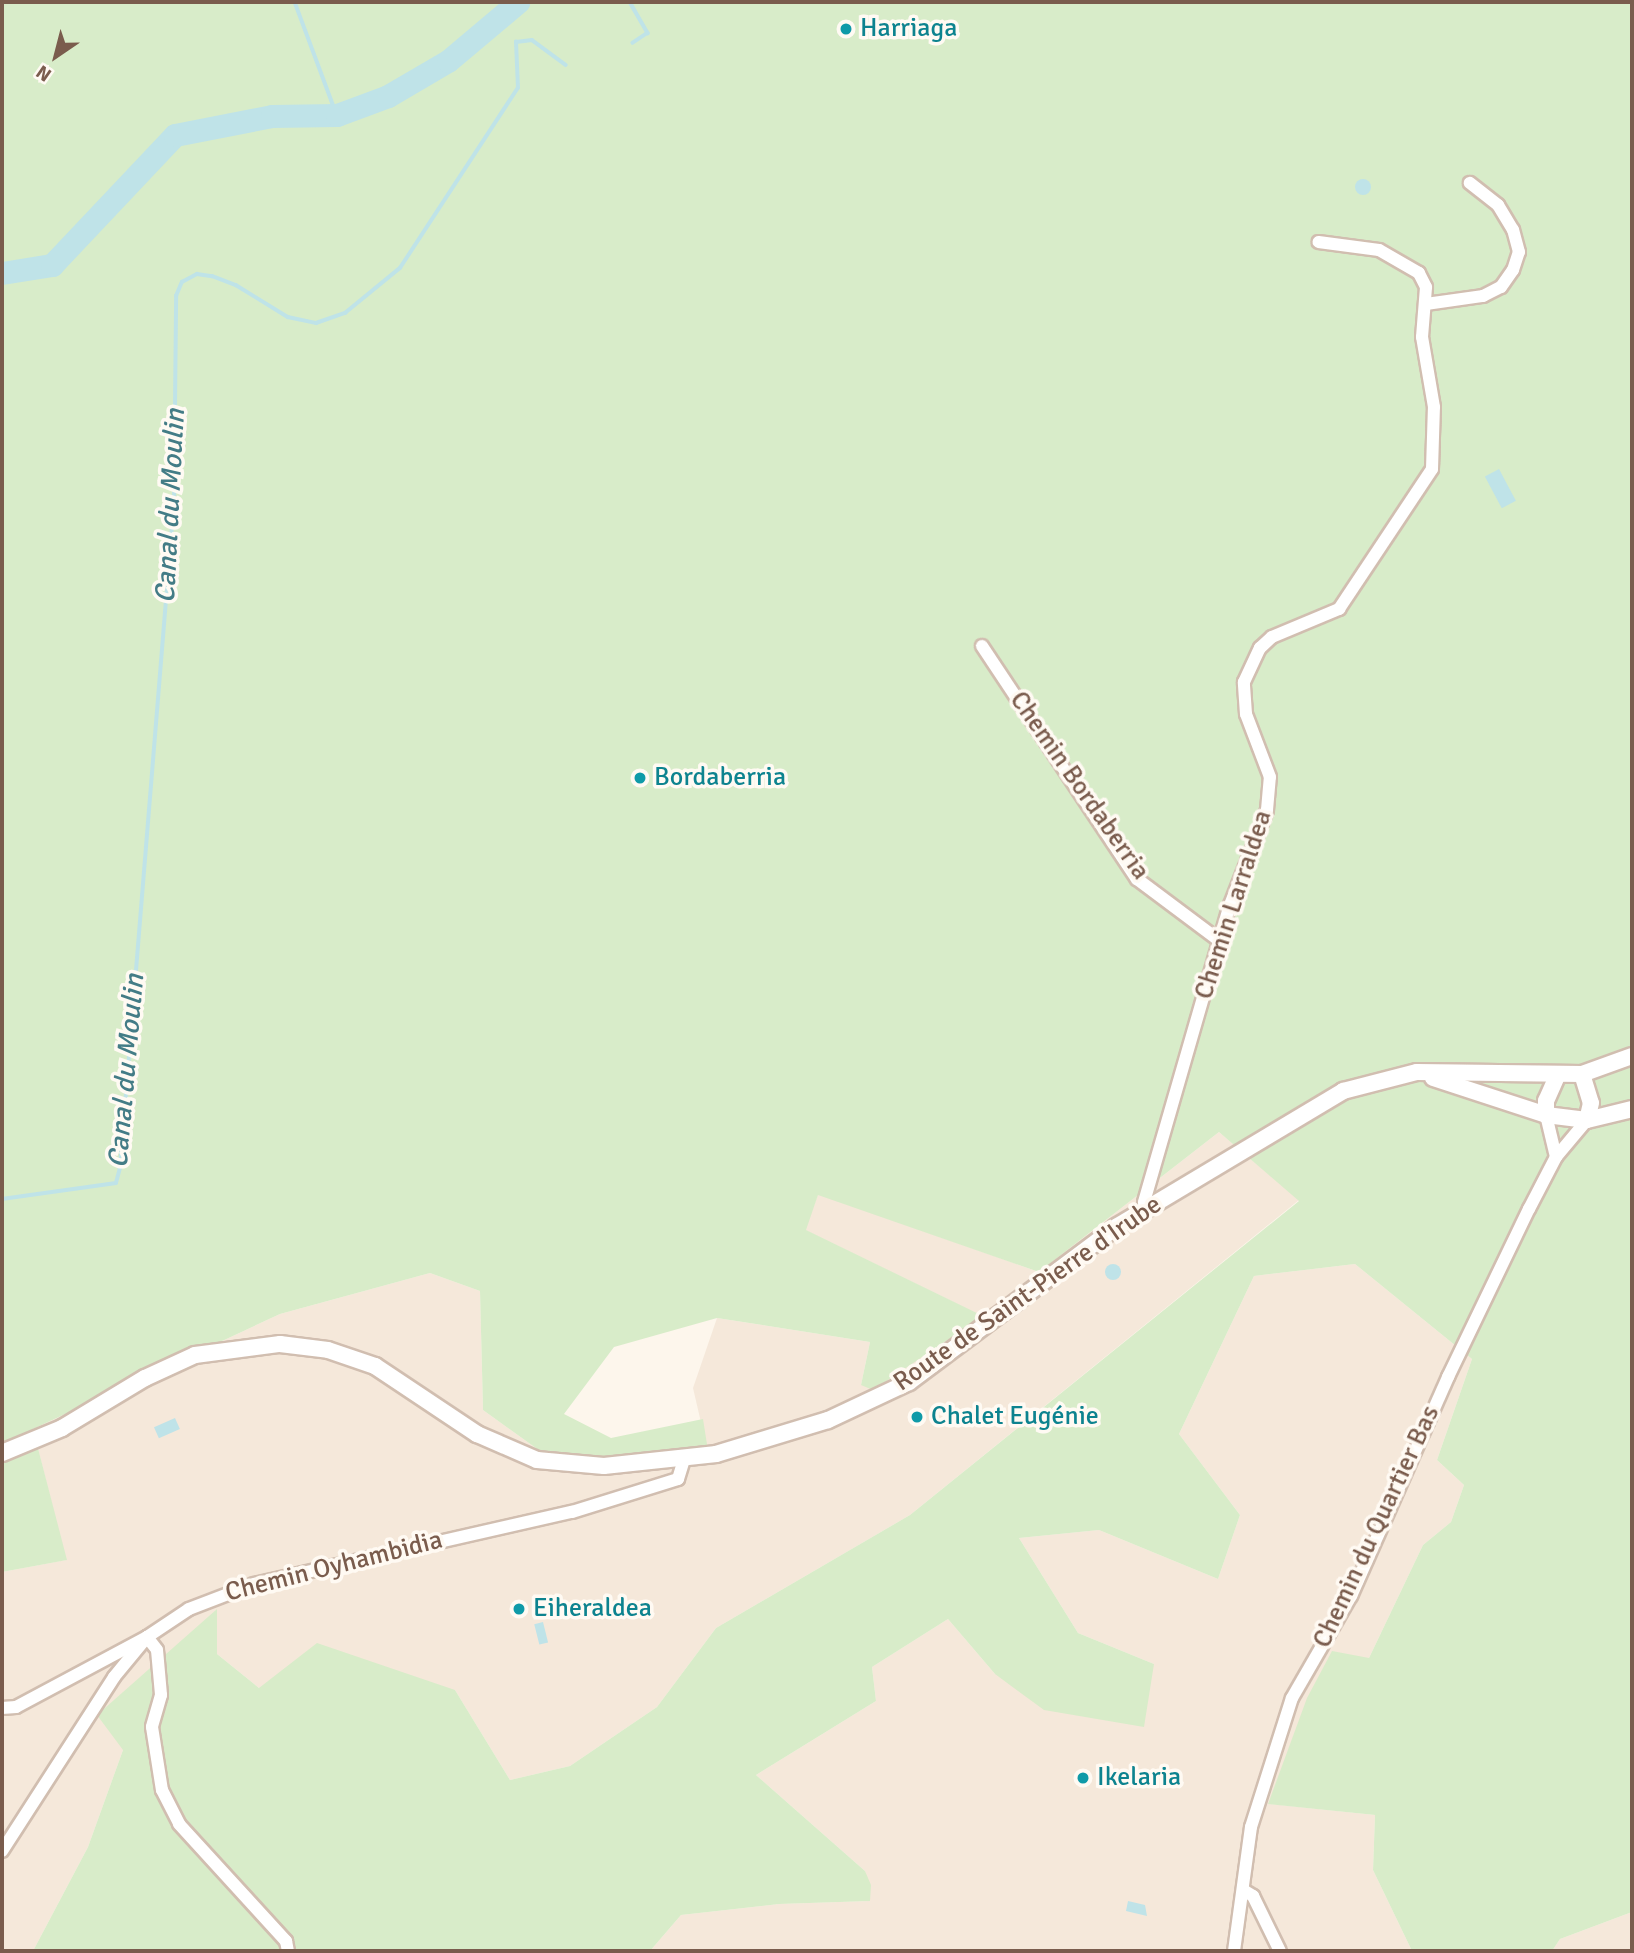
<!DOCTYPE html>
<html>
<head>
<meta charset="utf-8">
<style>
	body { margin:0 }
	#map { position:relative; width:1634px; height:1953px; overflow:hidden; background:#fdf6ec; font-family:Signika,sans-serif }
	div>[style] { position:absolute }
	.residential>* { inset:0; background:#f5e8da }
	.green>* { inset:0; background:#d8ecc9 }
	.water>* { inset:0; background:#bfe3e8; transform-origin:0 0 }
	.round { border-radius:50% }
	.stream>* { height:3.5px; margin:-1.75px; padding:0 1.75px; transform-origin:1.75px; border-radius:1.75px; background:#bfe3e8 }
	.river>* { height:23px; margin:-11.5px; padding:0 11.5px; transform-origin:11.5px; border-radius:11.5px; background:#bfe3e8 }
	.roads { filter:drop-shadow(2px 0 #d1beb0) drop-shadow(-2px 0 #d1beb0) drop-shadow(0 2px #d1beb0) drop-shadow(0 -2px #d1beb0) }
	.minor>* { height:12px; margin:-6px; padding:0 6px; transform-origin:6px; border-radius:6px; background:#fff }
	.tertiary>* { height:16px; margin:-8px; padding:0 8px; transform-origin:8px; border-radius:8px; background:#fff }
	.dots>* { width:19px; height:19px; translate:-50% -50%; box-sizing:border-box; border:4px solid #fffaf3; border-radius:50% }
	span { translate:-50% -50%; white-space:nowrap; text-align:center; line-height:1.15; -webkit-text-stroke:7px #fffaf3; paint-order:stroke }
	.culture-label { font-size:26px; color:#0d838f }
	.left { translate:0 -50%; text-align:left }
	.street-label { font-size:26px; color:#7a5c4d }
	.water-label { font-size:28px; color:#437c86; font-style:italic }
	.frame { position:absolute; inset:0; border:4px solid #7a5c4d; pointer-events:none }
	.north { position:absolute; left:21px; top:21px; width:70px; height:70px; -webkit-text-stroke:5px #fffaf3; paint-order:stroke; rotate:215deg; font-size:19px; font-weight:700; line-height:28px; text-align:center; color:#7a5c4d }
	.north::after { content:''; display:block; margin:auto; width:24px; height:32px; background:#7a5c4d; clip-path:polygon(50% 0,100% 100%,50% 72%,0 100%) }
</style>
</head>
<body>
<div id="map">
	<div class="residential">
		<i style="clip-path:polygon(1219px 1132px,1299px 1200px,910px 1515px,716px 1628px,657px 1707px,570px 1766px,510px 1780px,455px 1690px,259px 1688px,217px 1654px,216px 1610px,123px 1750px,88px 1847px,33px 1951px,2px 1951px,2px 1572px,66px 1560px,33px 1429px,280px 1314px,430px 1273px,480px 1291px,483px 1410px,554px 1461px,709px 1457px,693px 1388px,717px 1318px,870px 1342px,861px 1385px,982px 1316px,805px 1230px,818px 1194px,1039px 1272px)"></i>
		<i style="clip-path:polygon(1355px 1264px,1472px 1359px,1437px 1460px,1464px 1485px,1451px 1522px,1423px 1545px,1369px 1658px,1269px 1804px,1375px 1815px,1373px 1870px,1412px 1951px,650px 1951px,681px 1915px,779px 1904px,870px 1901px,865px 1871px,756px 1775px,876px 1701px,872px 1667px,948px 1619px,995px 1674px,1154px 1664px,1078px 1633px,1019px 1538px,1099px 1530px,1218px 1579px,1240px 1515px,1179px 1434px,1254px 1276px)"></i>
		<i style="clip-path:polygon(1632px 1912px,1632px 1951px,1552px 1951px,1560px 1939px)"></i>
	</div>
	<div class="green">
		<i style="clip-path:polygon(2px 2px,1632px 2px,1632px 1912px,1560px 1939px,1552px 1951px,1412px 1951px,1373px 1870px,1375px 1815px,1268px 1804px,1307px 1698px,1332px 1651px,1369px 1658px,1423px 1545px,1451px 1522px,1464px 1485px,1437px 1460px,1472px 1359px,1355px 1264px,1254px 1276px,1179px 1434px,1240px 1515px,1218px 1579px,1099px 1530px,1019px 1538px,1078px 1633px,1154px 1664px,1144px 1727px,1044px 1710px,995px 1674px,948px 1619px,872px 1667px,876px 1701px,756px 1775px,865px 1871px,871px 1885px,870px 1901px,779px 1904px,681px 1915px,650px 1951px,33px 1951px,88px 1847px,123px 1750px,97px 1715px,217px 1609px,217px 1654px,259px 1688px,317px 1643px,455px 1690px,510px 1780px,570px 1766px,657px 1707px,716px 1628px,910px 1515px,1299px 1201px,1219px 1132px,1039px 1272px,818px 1195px,806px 1230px,983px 1316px,873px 1390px,861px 1385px,870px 1342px,717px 1318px,614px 1347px,564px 1414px,611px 1438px,703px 1419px,709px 1457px,554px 1461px,483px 1410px,480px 1291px,430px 1273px,280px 1314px,33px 1429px,67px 1560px,2px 1572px)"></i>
	</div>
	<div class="water">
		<i class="round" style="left:1355px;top:179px;width:16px;height:16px"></i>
		<i style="left:1499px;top:469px;width:36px;height:16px;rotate:62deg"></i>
		<i class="round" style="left:1105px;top:1264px;width:16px;height:16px"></i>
		<i style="left:175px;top:1418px;width:12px;height:23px;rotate:66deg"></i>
		<i style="left:543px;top:1622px;width:21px;height:9px;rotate:76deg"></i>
		<i style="clip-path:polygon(1128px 1901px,1145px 1905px,1147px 1916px,1126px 1911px)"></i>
	</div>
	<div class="stream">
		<i style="left:295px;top:2px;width:121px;rotate:69.6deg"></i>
		<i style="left:630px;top:2px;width:36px;rotate:60deg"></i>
		<i style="left:648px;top:33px;width:18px;rotate:146deg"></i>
		<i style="left:2px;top:1199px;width:115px;rotate:-8deg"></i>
		<i style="left:116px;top:1183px;width:16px;rotate:-75deg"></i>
		<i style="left:120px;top:1168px;width:669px;rotate:-85.37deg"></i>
		<i style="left:174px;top:501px;width:205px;rotate:-89.4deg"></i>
		<i style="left:176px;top:296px;width:15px;rotate:-67deg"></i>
		<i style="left:182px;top:282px;width:17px;rotate:-28deg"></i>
		<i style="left:197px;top:274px;width:15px;rotate:8deg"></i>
		<i style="left:212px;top:276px;width:26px;rotate:21deg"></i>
		<i style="left:236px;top:285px;width:61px;rotate:31.6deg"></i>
		<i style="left:288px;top:317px;width:29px;rotate:12deg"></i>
		<i style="left:316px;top:323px;width:31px;rotate:-19deg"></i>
		<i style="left:345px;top:313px;width:71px;rotate:-39.3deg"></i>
		<i style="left:400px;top:268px;width:215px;rotate:-56.8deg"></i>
		<i style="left:518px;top:88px;width:46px;rotate:-92.5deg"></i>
		<i style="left:516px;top:42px;width:16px;rotate:-7deg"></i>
		<i style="left:532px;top:40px;width:42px;rotate:36.3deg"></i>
	</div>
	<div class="river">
		<i style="left:2px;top:273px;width:51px;rotate:-9.1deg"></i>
		<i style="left:52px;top:265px;width:179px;rotate:-46.6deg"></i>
		<i style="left:175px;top:135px;width:99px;rotate:-11.1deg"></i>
		<i style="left:272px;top:116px;width:65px;rotate:-0.9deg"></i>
		<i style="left:337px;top:115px;width:54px;rotate:-20.4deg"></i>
		<i style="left:388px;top:96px;width:69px;rotate:-30.3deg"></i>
		<i style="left:448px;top:61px;width:92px;rotate:-40.1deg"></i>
	</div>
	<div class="roads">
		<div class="minor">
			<i style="left:1426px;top:304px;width:58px;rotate:-8deg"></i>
			<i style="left:1483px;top:296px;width:20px;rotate:-27deg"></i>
			<i style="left:1501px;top:287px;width:21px;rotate:-55deg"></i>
			<i style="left:1513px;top:270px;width:19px;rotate:-72deg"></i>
			<i style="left:1519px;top:252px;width:23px;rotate:-105deg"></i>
			<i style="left:1513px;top:230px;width:29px;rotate:-121deg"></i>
			<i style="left:1498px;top:205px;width:36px;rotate:-142deg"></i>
			<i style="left:982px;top:646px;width:280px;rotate:56.4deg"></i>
			<i style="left:1137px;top:879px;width:104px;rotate:36.8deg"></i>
			<i style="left:1546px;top:1115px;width:43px;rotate:76.6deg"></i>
			<i style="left:1148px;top:1207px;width:6px;rotate:-129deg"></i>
			<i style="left:1144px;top:1202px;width:309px;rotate:-73.9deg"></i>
			<i style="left:1230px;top:905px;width:102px;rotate:-68.7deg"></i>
			<i style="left:1267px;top:810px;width:33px;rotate:-85deg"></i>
			<i style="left:1270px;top:777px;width:67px;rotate:-110.9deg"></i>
			<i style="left:1246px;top:714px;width:32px;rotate:-94deg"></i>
			<i style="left:1244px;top:682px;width:38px;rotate:-65deg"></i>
			<i style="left:1260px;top:648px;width:16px;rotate:-43deg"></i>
			<i style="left:1272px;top:637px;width:73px;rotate:-22.7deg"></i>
			<i style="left:1339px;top:609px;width:168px;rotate:-56.4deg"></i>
			<i style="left:1432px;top:469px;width:62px;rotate:-88.2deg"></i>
			<i style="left:1434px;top:407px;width:71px;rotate:-99.7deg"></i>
			<i style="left:1422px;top:337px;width:50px;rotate:-85.4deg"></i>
			<i style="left:1426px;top:287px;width:16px;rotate:-117deg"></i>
			<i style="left:1419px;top:273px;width:46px;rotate:-150.1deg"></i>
			<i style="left:1379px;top:250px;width:61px;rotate:-172.4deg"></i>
			<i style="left:2px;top:1708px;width:14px;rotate:-4deg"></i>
			<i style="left:16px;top:1707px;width:149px;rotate:-28.1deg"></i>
			<i style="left:147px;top:1637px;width:16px;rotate:52deg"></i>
			<i style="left:157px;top:1650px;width:45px;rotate:84.9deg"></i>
			<i style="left:161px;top:1695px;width:33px;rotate:106deg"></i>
			<i style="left:152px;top:1727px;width:64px;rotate:81deg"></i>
			<i style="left:162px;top:1790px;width:38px;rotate:63deg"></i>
			<i style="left:179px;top:1824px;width:159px;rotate:47.6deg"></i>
			<i style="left:286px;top:1941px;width:10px;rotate:79deg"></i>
			<i style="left:2px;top:1851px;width:207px;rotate:-57.2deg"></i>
			<i style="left:114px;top:1677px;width:52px;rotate:-50.5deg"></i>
			<i style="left:147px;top:1637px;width:50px;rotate:-33.7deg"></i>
			<i style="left:189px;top:1609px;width:70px;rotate:-21deg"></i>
			<i style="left:254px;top:1584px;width:326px;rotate:-12.8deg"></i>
			<i style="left:572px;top:1512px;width:111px;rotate:-17.3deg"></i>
			<i style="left:678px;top:1479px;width:21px;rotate:-73deg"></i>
			<i style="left:1243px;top:1890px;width:12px;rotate:31deg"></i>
			<i style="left:1253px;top:1896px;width:61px;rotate:63.9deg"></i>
			<i style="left:1234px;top:1951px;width:125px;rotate:-82.2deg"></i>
			<i style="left:1251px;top:1827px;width:135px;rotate:-72.4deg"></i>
			<i style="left:1292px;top:1698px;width:118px;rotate:-60deg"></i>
			<i style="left:1351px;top:1596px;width:240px;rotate:-66.1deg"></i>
			<i style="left:1448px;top:1377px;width:187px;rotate:-64.3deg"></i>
			<i style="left:1529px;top:1209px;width:59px;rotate:-62.6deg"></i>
			<i style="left:1556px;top:1157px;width:48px;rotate:-50deg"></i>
		</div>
		<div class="tertiary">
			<i style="left:1582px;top:1074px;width:30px;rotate:73deg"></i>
			<i style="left:1591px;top:1103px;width:17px;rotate:103deg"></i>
			<i style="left:1433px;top:1078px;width:119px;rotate:18.1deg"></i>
			<i style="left:1546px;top:1115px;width:41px;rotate:7deg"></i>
			<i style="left:1587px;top:1120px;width:46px;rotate:-13.7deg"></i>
			<i style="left:1546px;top:1115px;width:14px;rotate:-90deg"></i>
			<i style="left:1546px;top:1101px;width:27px;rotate:-66deg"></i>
			<i style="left:2px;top:1453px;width:65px;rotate:-22.6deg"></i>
			<i style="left:62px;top:1428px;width:97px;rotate:-31.1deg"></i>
			<i style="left:145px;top:1378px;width:55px;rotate:-24.7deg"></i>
			<i style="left:195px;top:1355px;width:86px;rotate:-7.4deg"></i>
			<i style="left:280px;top:1344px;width:48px;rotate:7.1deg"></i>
			<i style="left:328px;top:1350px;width:50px;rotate:18.8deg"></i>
			<i style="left:375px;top:1366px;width:123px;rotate:33.7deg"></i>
			<i style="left:477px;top:1434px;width:65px;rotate:23.4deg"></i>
			<i style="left:537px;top:1460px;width:67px;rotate:5.1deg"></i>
			<i style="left:604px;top:1466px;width:113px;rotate:-6.1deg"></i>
			<i style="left:716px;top:1454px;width:117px;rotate:-16.9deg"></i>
			<i style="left:828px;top:1420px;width:89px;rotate:-25.1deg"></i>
			<i style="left:909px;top:1382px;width:259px;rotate:-36.8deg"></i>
			<i style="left:1116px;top:1227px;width:265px;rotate:-30.9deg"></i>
			<i style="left:1343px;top:1091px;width:76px;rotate:-14.4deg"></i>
			<i style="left:1417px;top:1072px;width:165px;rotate:0.7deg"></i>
			<i style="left:1582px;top:1074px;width:53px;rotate:-19.8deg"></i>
		</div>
	</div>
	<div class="dots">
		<i style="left:846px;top:29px;background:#0f9aa8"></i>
		<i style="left:640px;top:778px;background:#0f9aa8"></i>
		<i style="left:917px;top:1417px;background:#0f9aa8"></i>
		<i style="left:519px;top:1609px;background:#0f9aa8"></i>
		<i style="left:1083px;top:1778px;background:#0f9aa8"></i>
	</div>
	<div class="culture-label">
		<span class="left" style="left:860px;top:29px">Harriaga</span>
		<span class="left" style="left:654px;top:778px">Bordaberria</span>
		<span class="left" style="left:931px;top:1417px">Chalet Eugénie</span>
		<span class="left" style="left:533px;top:1609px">Eiheraldea</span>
		<span class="left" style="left:1097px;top:1778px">Ikelaria</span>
	</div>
	<div class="street-label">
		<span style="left:1079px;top:786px;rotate:55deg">Chemin Bordaberria</span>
		<span style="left:1234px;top:905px;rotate:-72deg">Chemin Larraldea</span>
		<span style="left:1028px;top:1294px;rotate:-35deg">Route de Saint-Pierre d'Irube</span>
		<span style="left:1377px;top:1527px;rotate:-65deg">Chemin du Quartier Bas</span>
		<span style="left:334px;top:1567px;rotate:-14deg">Chemin Oyhambidia</span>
	</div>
	<div class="water-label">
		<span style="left:170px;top:506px;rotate:-87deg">Canal du Moulin</span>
		<span style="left:126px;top:1071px;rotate:-85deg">Canal du Moulin</span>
	</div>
	<div class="frame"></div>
	<div class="north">N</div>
</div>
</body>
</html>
